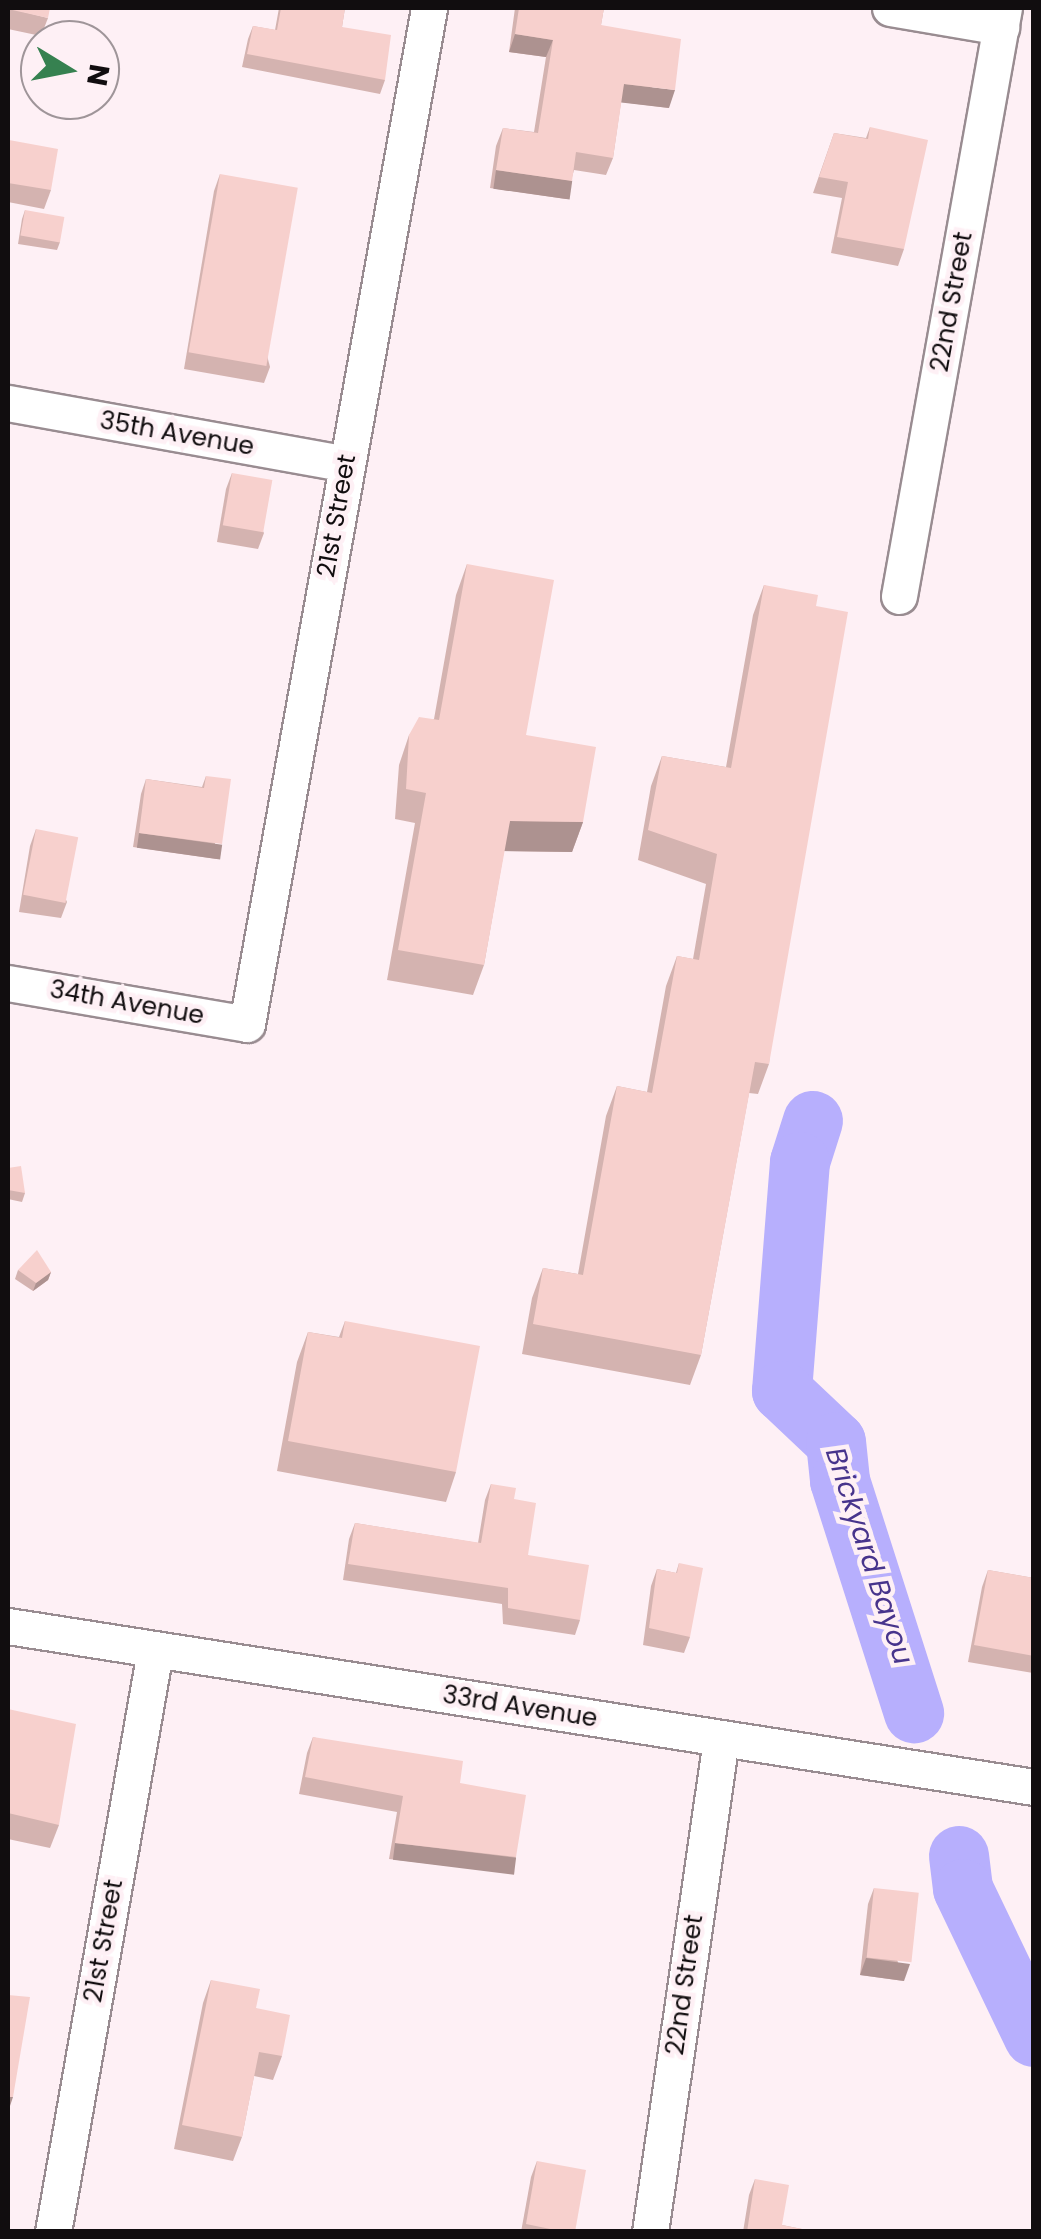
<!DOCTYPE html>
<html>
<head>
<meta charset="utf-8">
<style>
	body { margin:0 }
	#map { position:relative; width:1041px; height:2239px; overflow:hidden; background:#fef0f5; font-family:Poppins,sans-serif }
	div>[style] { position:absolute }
	.river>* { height:60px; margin:-30px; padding:0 30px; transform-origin:30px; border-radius:30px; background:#b7affd }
	.roads { filter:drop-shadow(2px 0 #998c91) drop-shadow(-2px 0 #998c91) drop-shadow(0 2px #998c91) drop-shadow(0 -2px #998c91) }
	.minor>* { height:35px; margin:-17.5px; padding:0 17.5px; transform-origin:17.5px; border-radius:17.5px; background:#fff }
	.wall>* { inset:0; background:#d4b3b0 }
	.shaded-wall>* { inset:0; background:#ad9290; transform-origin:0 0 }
	.building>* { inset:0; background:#f7d0cd; transform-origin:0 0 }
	span { translate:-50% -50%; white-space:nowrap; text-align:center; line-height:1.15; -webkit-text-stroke:9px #fef0f5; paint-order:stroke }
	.street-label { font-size:25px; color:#110d0f }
	.water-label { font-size:28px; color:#47348c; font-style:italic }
	.frame { position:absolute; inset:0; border:10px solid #110d0f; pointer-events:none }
	.north { position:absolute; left:20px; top:20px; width:100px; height:100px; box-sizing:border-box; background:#fef0f5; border:2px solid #9f9599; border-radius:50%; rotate:100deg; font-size:28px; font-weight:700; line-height:40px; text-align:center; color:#110d0f }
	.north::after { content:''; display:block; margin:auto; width:35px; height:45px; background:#368150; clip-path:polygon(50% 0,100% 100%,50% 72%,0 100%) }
</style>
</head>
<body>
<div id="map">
	<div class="river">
		<i style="left:813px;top:1121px;width:43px;rotate:107.6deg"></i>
		<i style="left:800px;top:1162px;width:230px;rotate:94.5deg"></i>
		<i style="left:782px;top:1391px;width:74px;rotate:43.4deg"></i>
		<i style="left:836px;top:1442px;width:39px;rotate:84deg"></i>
		<i style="left:840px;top:1481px;width:244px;rotate:72.3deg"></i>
		<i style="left:959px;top:1856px;width:33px;rotate:83deg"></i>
		<i style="left:963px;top:1889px;width:164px;rotate:64.4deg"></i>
	</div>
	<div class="roads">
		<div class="minor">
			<i style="left:890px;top:8px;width:113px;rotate:9.7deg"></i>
			<i style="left:8px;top:403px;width:343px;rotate:10.2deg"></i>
			<i style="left:899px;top:596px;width:597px;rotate:-79.88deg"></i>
			<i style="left:8px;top:983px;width:242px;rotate:9.7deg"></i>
			<i style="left:247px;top:1024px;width:1032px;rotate:-79.84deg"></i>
			<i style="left:8px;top:1626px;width:1039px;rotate:8.92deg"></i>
			<i style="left:53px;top:2232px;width:590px;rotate:-80.04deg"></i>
			<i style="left:650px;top:2232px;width:499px;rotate:-81.8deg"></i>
		</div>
	</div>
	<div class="wall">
		<i style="clip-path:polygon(8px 8px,48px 18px,41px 36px,8px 29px)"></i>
		<i style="clip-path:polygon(279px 8px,345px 8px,342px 27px,385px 80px,380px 94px,242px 67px,248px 39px,253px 26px,275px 30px)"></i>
		<i style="clip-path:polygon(515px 8px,604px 8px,601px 25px,669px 108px,621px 102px,613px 158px,606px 175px,574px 170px,566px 199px,490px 188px,496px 146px,503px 128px,534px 132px,546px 57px,509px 52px)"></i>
		<i style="clip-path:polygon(66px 100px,93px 100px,88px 117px,64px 112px)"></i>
		<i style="clip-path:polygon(870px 127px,904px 249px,898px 266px,831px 253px,842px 198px,813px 193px,834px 133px,866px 138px)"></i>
		<i style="clip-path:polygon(8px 140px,51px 190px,44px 209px,8px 202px)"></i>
		<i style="clip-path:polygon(220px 174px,270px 367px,264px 383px,184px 369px,214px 191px)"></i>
		<i style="clip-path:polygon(25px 210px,60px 242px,57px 250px,18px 244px,22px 219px)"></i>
		<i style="clip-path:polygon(232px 473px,264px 533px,258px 549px,217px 542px,226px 489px)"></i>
		<i style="clip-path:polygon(467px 564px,526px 735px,583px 822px,572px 852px,504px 851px,484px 965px,473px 995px,387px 980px,415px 823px,395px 819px,399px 765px,409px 735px,434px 719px,456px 595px)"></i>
		<i style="clip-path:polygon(764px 585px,816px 606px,769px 1064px,758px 1094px,749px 1093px,701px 1355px,690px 1385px,522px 1354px,532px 1298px,543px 1268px,578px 1274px,606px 1116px,617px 1086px,647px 1092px,666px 986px,677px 956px,693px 959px,706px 884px,638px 860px,651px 786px,662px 756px,726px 767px,753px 615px)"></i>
		<i style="clip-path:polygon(206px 776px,217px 859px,133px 847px,141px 794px,146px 779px,202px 787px)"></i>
		<i style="clip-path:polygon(36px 829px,67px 902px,61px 918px,19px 912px,30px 846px)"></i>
		<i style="clip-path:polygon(8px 1168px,25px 1193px,22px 1202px,8px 1199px)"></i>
		<i style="clip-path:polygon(18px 1270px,51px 1272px,48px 1280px,33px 1291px,15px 1279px)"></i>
		<i style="clip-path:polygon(345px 1321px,456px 1472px,446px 1502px,277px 1471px,297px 1362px,308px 1332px,339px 1337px)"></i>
		<i style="clip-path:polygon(491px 1484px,514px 1499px,528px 1555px,580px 1620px,575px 1635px,503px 1624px,502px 1604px,343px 1580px,349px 1539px,355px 1523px,478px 1543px,485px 1500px)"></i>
		<i style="clip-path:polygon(679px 1563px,690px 1637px,684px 1653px,643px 1645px,651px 1586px,657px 1569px,676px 1573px)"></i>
		<i style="clip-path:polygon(988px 1570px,1034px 1578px,1033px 1673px,968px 1662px,982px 1587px)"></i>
		<i style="clip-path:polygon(8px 1709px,59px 1825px,50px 1848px,8px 1839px)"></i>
		<i style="clip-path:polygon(313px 1737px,460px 1783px,516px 1857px,510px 1873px,389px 1859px,397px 1812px,299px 1794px,307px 1753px)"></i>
		<i style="clip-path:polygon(874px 1888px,904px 1981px,860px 1975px,868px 1904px)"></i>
		<i style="clip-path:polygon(211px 1980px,256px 2008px,282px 2056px,273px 2080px,254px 2076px,242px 2137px,233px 2161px,174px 2149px,203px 2003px)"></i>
		<i style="clip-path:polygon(537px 2161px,575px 2232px,521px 2232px,531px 2177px)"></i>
		<i style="clip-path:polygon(755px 2179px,782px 2225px,817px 2232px,743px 2232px,749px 2195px)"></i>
	</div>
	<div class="shaded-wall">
		<i style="clip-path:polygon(515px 34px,553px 40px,546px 57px,509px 52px)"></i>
		<i style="clip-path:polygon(624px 84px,675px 90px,669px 108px,617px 102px)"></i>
		<i style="left:496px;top:170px;width:77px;height:19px;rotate:8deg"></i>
		<i style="clip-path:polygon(510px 821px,583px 822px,572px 852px,499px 851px)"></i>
		<i style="left:139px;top:833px;width:84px;height:15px;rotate:8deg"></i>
		<i style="clip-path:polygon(51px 1272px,48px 1280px,33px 1291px,36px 1283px)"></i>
		<i style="left:395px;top:1843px;width:122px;height:17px;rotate:7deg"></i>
		<i style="clip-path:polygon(866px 1958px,910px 1964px,904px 1981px,860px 1975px)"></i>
		<i style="clip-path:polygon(8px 2097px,13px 2097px,8px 2112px)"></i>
	</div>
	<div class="building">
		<i style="clip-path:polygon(8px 8px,50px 8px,48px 18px,8px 9px)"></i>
		<i style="clip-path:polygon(281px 8px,345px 8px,342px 27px,391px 35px,385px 80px,247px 54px,253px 26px,277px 30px)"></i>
		<i style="clip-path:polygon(519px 8px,604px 8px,601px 25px,681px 39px,675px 90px,624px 84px,613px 158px,576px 152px,572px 181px,496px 170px,503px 128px,538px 133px,553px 40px,515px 34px)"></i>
		<i style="clip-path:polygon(67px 100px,93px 100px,91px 108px,67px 104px)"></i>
		<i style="clip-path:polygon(870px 127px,928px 140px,904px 249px,837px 237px,848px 182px,819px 177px,834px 133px,868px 139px)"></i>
		<i style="clip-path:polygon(9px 140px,58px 149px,51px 190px,8px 183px)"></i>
		<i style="left:220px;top:174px;width:79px;height:181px;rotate:10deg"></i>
		<i style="left:25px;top:210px;width:40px;height:26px;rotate:10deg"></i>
		<i style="left:232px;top:473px;width:41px;height:53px;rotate:10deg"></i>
		<i style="clip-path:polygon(467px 564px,554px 580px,526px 735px,596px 747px,583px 822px,510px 821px,484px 965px,398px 950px,426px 793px,406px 789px,409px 735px,419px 717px,439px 720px)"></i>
		<i style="clip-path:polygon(764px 585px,818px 595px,816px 606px,848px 612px,769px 1064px,755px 1062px,701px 1355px,533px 1324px,543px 1268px,583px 1275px,617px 1086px,652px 1093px,677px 956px,699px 960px,717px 854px,648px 830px,662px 756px,731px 768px)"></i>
		<i style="clip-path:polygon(206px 776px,231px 779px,222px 844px,139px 833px,146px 779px,204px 788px)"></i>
		<i style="left:36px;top:829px;width:43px;height:67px;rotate:11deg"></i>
		<i style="clip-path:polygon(21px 1166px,25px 1193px,8px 1190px,8px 1168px)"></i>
		<i style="clip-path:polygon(37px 1250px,51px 1272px,36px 1283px,18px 1270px)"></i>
		<i style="clip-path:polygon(345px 1321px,480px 1346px,456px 1472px,288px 1441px,308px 1332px,342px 1338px)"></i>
		<i style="clip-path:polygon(491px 1484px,516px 1488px,514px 1499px,536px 1503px,528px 1555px,589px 1565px,580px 1620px,508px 1608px,508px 1588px,348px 1564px,355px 1523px,481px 1543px)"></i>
		<i style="clip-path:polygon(679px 1563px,703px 1568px,690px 1637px,649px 1628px,657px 1569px,677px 1573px)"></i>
		<i style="clip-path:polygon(988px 1570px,1034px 1578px,1034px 1656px,974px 1645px)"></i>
		<i style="clip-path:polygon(8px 1709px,76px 1724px,59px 1825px,8px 1813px)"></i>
		<i style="clip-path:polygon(313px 1737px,463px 1761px,460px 1783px,526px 1795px,516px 1857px,395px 1843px,403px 1796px,305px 1777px)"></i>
		<i style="left:874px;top:1888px;width:45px;height:70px;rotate:6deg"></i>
		<i style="clip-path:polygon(211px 1980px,260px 1989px,256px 2008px,290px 2015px,282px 2056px,259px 2052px,242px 2137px,182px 2125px)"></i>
		<i style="clip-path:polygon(8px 1995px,30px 1997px,13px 2097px,8px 2097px)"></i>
		<i style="clip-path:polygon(537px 2161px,586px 2170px,575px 2232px,565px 2232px,526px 2224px)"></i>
		<i style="clip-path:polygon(755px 2179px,789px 2185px,782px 2225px,817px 2232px,747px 2232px)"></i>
	</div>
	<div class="street-label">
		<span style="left:952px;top:302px;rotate:-80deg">22nd Street</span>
		<span style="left:177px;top:434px;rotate:10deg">35th Avenue</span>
		<span style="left:337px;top:516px;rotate:-80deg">21st Street</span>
		<span style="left:127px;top:1003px;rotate:10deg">34th Avenue</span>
		<span style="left:520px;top:1707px;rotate:9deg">33rd Avenue</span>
		<span style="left:104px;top:1941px;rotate:-80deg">21st Street</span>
		<span style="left:685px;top:1985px;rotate:-82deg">22nd Street</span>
	</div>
	<div class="water-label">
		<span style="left:869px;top:1556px;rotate:72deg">Brickyard Bayou</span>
	</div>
	<div class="frame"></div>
	<div class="north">N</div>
</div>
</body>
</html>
